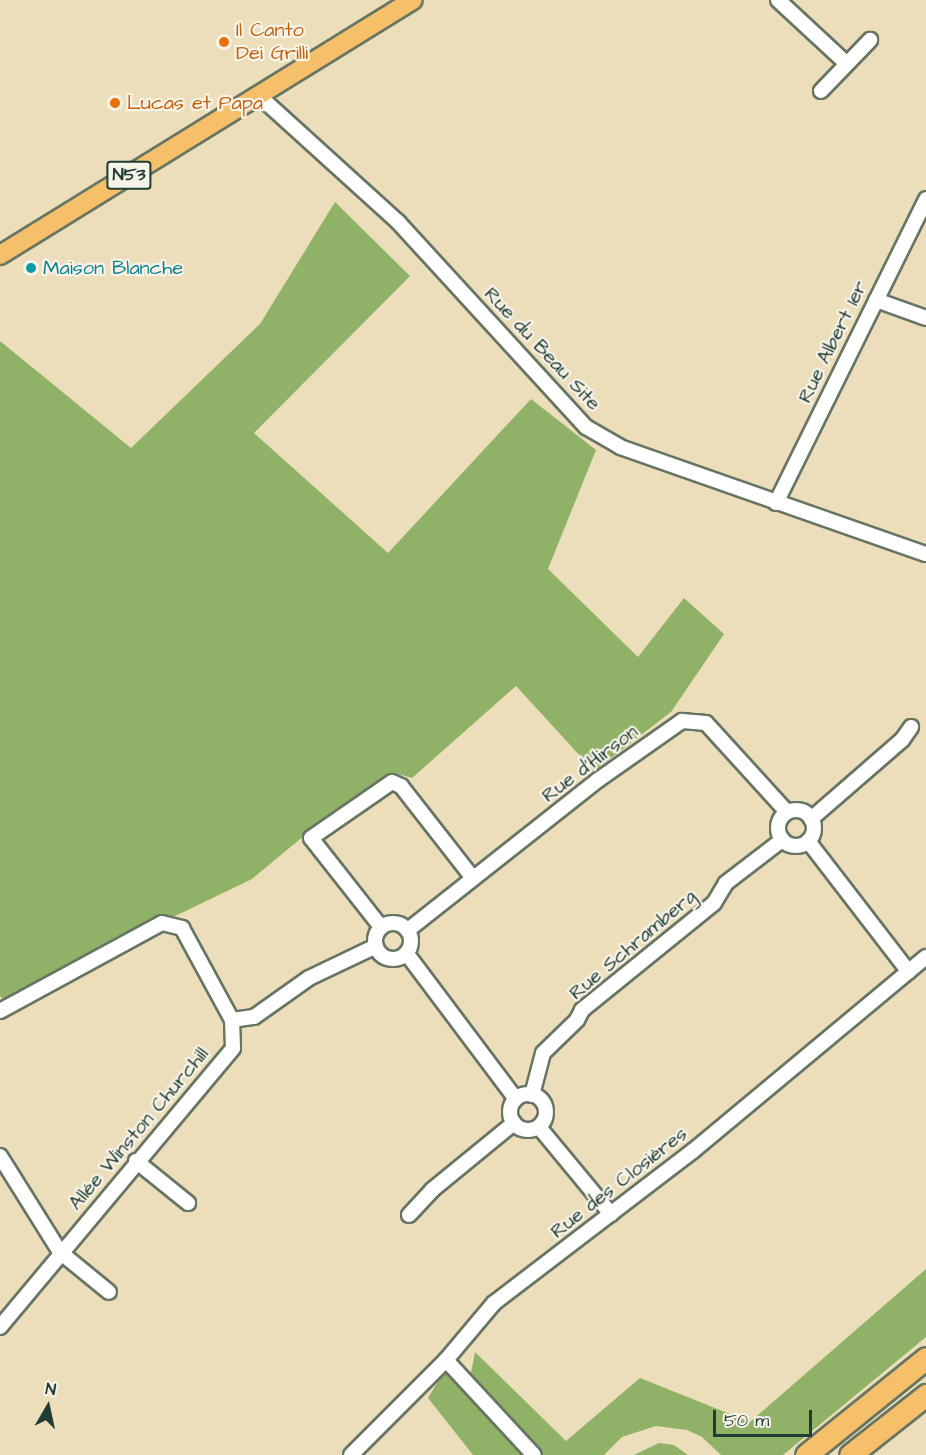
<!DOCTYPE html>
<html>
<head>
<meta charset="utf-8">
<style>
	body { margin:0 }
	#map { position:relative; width:926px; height:1455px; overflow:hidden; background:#ecdebb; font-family:"Architects Daughter",sans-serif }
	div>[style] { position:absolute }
	.forest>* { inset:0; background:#90b267 }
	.roads { filter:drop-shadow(2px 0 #677563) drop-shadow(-2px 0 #677563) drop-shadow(0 2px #677563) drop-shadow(0 -2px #677563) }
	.minor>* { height:14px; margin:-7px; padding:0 7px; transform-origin:7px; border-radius:7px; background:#fff }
	.minor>.ring { margin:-7px; padding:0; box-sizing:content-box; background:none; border:14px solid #fff; border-radius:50% }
	.major>* { height:18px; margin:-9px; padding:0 9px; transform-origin:9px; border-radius:9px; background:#f6c06b }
	.highway>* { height:21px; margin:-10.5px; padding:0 10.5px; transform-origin:10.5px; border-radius:10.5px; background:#f6c06b }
	.dots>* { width:16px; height:16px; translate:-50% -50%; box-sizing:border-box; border:3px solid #f7f3e8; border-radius:50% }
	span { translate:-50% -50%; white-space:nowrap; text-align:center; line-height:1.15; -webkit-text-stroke:4.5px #f7f3e8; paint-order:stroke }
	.shield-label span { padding:2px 4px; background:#f7f3e8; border:2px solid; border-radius:4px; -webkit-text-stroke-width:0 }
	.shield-label { font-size:18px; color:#1f3d34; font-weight:700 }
	.food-label { font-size:20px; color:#c56008 }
	.left { translate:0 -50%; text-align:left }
	.culture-label { font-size:20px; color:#0d838f }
	.street-label { font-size:20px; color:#1f3d34 }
	.north { position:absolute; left:18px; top:1377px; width:60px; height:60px; -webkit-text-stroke:4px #f7f3e8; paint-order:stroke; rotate:9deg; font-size:16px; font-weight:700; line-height:24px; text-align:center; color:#1f3d34 }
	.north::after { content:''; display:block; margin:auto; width:21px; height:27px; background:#1f3d34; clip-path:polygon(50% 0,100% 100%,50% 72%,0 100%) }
	.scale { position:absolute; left:713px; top:1410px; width:99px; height:27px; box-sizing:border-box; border:3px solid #1f3d34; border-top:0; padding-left:8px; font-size:18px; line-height:21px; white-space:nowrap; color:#1f3d34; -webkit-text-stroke:4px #f7f3e8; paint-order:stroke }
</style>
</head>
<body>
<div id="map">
	<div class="forest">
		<i style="clip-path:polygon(335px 202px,410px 276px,254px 433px,388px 553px,531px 399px,596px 450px,548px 569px,638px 657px,684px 598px,724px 634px,671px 712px,594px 771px,516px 686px,412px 778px,395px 773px,299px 840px,252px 879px,3px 999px,0 996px,0 341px,131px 448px,260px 324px)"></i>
		<i style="clip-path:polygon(926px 1269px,926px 1337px,783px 1455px,721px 1455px,702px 1437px,687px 1430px,656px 1426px,622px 1437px,604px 1455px,540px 1455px,470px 1378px,475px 1352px,566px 1441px,640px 1378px,750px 1422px)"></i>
		<i style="clip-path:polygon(447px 1367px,530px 1455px,473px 1455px,428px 1398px)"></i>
		<i style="clip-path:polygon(659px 1443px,674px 1445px,688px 1455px,634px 1455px)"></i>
	</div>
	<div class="roads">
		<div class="minor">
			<i style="left:778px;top:0;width:91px;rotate:42.8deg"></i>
			<i style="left:821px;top:91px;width:71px;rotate:-46.1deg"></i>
			<i style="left:258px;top:95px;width:189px;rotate:42.2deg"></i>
			<i style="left:398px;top:222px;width:278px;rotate:47.5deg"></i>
			<i style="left:586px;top:427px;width:39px;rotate:30deg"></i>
			<i style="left:620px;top:447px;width:324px;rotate:19.3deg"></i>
			<i style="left:876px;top:300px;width:53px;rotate:19.8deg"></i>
			<i style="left:776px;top:503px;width:339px;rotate:-63.7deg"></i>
			<i class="ring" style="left:778px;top:810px;width:22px;height:22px"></i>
			<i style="left:811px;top:819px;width:121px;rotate:-41deg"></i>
			<i style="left:902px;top:740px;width:16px;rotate:-55deg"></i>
			<i style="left:808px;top:841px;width:165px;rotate:52.4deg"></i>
			<i class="ring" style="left:375px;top:923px;width:22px;height:22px"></i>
			<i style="left:381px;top:927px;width:113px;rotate:-128.2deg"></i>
			<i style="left:311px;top:838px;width:98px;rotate:-34.7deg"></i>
			<i style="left:392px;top:782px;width:10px;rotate:24deg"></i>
			<i style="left:401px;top:786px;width:117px;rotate:52deg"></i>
			<i style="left:408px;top:930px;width:242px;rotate:-38.3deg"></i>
			<i style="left:598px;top:780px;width:103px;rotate:-35.1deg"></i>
			<i style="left:682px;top:721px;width:24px;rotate:5deg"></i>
			<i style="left:706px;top:723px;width:120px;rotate:47.7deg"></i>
			<i style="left:407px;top:954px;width:181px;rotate:53.1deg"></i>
			<i style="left:0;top:1011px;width:184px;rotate:-28.5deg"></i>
			<i style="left:162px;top:923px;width:21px;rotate:14deg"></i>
			<i style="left:182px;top:928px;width:105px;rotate:61.5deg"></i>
			<i class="ring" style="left:510px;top:1094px;width:22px;height:22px"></i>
			<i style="left:532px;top:1095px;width:43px;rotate:-75.3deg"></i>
			<i style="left:543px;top:1053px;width:47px;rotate:-44.1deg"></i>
			<i style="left:577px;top:1020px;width:11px;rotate:-63deg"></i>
			<i style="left:582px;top:1010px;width:170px;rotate:-39deg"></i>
			<i style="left:714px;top:903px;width:23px;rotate:-59deg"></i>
			<i style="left:726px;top:883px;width:71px;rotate:-37.5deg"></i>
			<i style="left:539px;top:1127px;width:113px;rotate:50.4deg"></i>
			<i style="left:0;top:1156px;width:113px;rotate:58deg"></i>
			<i style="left:60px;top:1252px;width:63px;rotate:39.2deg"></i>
			<i style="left:136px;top:1161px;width:67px;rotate:38.9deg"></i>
			<i style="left:409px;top:1215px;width:34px;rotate:-47deg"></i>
			<i style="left:432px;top:1190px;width:106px;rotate:-39.3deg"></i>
			<i style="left:0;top:1327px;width:363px;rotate:-50.1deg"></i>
			<i style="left:233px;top:1048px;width:28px;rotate:-92deg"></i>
			<i style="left:232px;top:1020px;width:22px;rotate:-8deg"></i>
			<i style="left:254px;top:1017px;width:67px;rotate:-35.3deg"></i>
			<i style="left:309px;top:978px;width:74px;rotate:-25.5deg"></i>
			<i style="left:446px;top:1360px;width:129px;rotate:47.2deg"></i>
			<i style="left:351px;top:1455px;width:134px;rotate:-45deg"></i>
			<i style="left:446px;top:1360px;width:75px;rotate:-49.9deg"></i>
			<i style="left:494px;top:1303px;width:250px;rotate:-37.4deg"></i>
			<i style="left:693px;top:1151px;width:303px;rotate:-39.8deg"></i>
		</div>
		<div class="major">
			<i style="left:0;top:255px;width:485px;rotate:-31.7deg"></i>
		</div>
		<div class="highway">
			<i style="left:806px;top:1455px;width:154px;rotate:-38.9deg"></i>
			<i style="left:850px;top:1455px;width:97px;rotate:-38.3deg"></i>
		</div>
	</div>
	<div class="dots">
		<i style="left:224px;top:42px;background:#e8710a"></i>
		<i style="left:115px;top:103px;background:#e8710a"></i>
		<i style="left:31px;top:268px;background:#0f9aa8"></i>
	</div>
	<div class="shield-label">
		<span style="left:129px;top:175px">N53</span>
	</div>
	<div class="food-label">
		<span class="left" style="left:236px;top:42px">Il Canto<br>Dei Grilli</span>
		<span class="left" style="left:127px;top:103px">Lucas et Papa</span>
	</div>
	<div class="culture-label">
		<span class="left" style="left:43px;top:268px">Maison Blanche</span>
	</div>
	<div class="street-label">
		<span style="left:833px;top:342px;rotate:-64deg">Rue Albert 1er</span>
		<span style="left:542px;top:349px;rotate:47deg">Rue du Beau Site</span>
		<span style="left:590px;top:764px;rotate:-37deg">Rue d'Hirson</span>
		<span style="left:633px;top:945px;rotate:-40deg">Rue Schramberg</span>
		<span style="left:139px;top:1129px;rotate:-50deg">Allée Winston Churchill</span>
		<span style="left:619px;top:1183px;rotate:-38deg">Rue des Closières</span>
	</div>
	<div class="north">N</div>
	<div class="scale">50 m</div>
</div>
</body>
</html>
